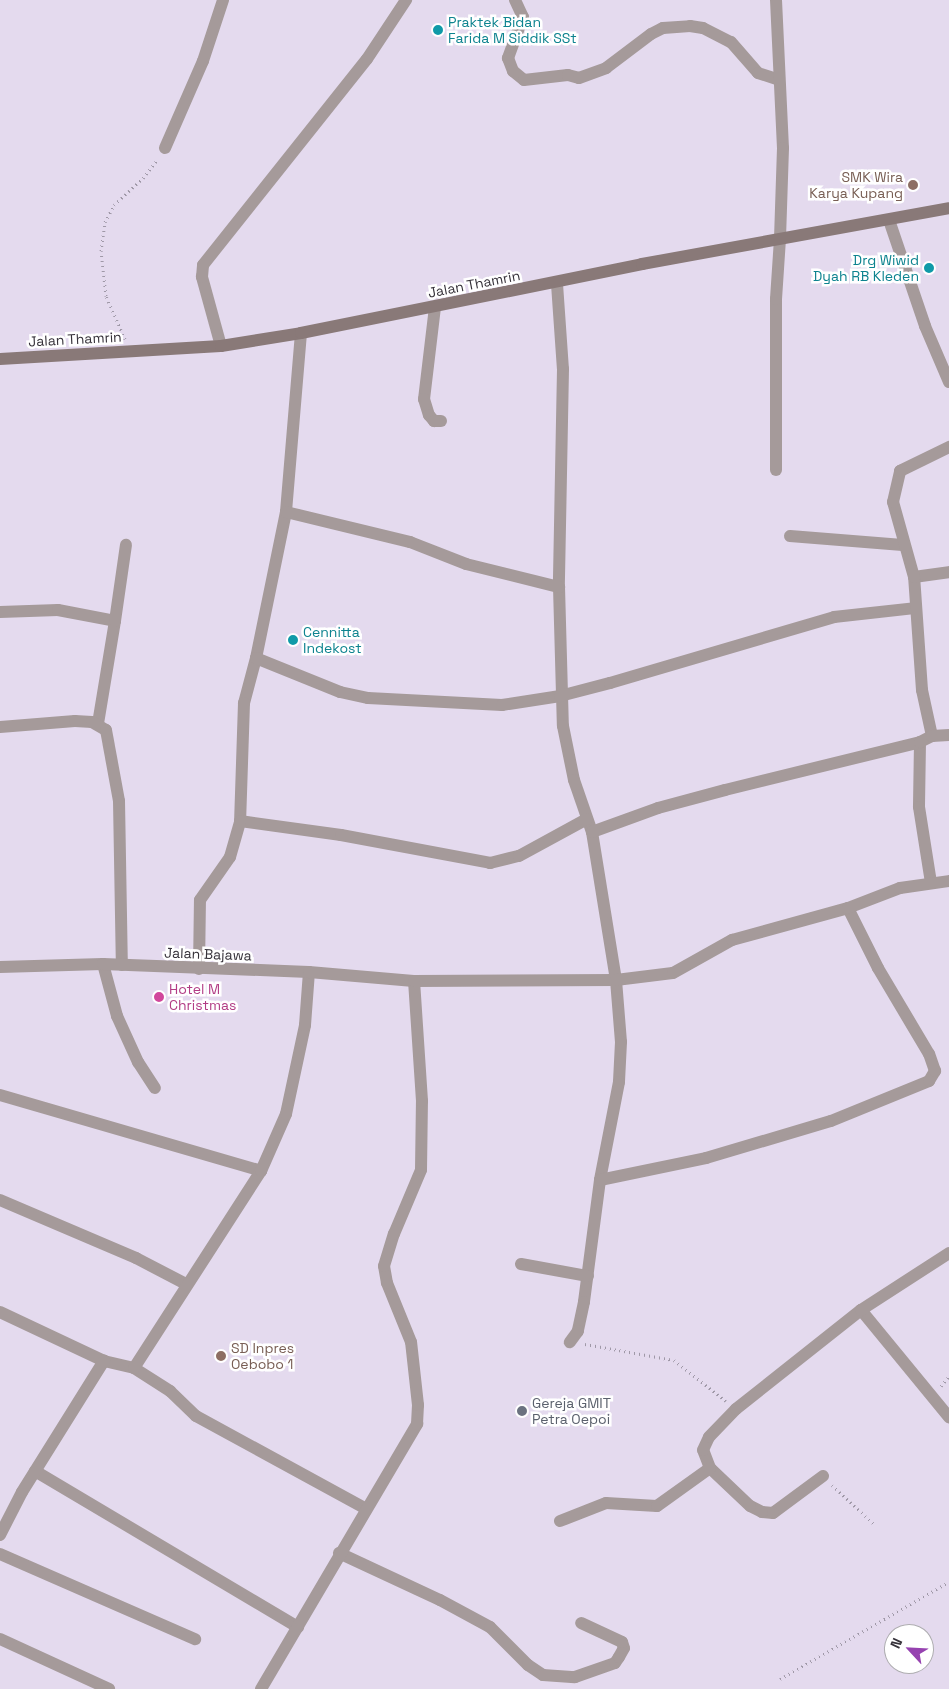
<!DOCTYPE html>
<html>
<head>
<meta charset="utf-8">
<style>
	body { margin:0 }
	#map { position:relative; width:949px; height:1689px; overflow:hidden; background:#e4daee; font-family:"Space Grotesk",sans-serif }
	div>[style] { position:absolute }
	.path>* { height:3px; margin-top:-1.5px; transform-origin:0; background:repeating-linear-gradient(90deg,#9f98a7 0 1px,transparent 0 5px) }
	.minor>* { height:12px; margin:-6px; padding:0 6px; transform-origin:6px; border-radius:6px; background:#a59a9a }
	.tertiary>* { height:12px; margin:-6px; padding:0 6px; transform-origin:6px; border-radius:6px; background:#a59a9a }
	.secondary>* { height:12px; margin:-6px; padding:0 6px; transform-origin:6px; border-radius:6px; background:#897978 }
	.dots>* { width:14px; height:14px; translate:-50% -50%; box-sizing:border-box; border:2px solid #fff; border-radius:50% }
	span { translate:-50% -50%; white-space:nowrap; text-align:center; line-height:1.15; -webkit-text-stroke:5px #fff; paint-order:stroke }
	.culture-label { font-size:14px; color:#0d838f }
	.left { translate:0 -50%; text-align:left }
	.right { translate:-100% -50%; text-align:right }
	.education-label { font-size:14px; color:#785e54 }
	.street-label { font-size:14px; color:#353139 }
	.hotel-label { font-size:14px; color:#b23c85 }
	.worship-label { font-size:14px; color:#5b616d }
	.north { position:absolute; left:884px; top:1624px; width:50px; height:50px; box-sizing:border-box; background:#fff; border:1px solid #aeadb0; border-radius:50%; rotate:295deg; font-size:14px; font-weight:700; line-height:20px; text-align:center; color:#353139 }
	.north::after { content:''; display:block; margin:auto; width:18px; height:22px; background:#9642b0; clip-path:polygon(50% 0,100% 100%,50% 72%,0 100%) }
</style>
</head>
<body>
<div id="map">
	<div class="path">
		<i style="left:125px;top:339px;width:47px;rotate:-113.8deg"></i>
		<i style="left:106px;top:296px;width:45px;rotate:-96.3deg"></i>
		<i style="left:101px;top:251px;width:29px;rotate:-82deg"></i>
		<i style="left:105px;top:222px;width:19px;rotate:-62deg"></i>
		<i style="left:114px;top:205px;width:40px;rotate:-43deg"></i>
		<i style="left:143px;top:178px;width:23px;rotate:-52deg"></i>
		<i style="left:585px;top:1344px;width:90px;rotate:10.2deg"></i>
		<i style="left:674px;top:1360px;width:66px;rotate:38.3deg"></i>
		<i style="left:941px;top:1386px;width:13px;rotate:-51deg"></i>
		<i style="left:832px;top:1485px;width:57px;rotate:42.9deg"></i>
		<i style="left:780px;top:1679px;width:195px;rotate:-29.9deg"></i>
	</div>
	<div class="minor">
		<i style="left:515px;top:0;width:19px;rotate:65deg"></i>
		<i style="left:523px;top:17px;width:44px;rotate:110.1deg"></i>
		<i style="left:508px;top:58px;width:14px;rotate:69deg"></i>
		<i style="left:513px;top:71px;width:14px;rotate:39deg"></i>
		<i style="left:524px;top:80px;width:44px;rotate:-6.5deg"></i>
		<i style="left:568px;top:75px;width:11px;rotate:15deg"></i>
		<i style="left:579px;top:78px;width:29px;rotate:-20deg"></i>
		<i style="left:606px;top:68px;width:56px;rotate:-37.1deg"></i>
		<i style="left:651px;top:34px;width:13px;rotate:-27deg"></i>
		<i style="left:663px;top:28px;width:27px;rotate:-4deg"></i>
		<i style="left:690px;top:26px;width:13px;rotate:9deg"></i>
		<i style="left:703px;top:28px;width:31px;rotate:27deg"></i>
		<i style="left:731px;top:42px;width:41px;rotate:48.9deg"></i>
		<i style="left:758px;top:73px;width:22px;rotate:18deg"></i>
		<i style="left:165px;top:148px;width:95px;rotate:-66.4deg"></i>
		<i style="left:203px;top:61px;width:64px;rotate:-71.8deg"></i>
		<i style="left:889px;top:220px;width:112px;rotate:71.2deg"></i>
		<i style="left:925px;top:326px;width:61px;rotate:66.8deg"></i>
		<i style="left:557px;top:284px;width:85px;rotate:86deg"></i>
		<i style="left:563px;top:369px;width:218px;rotate:91.1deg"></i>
		<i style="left:559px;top:587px;width:139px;rotate:88.4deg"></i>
		<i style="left:563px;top:726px;width:55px;rotate:78.5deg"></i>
		<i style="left:574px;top:780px;width:55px;rotate:70.9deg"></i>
		<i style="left:592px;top:832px;width:150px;rotate:80.8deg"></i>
		<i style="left:616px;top:980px;width:62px;rotate:85.4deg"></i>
		<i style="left:621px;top:1042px;width:40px;rotate:92.9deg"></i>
		<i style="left:619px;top:1082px;width:100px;rotate:101deg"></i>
		<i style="left:600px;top:1180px;width:123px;rotate:97.5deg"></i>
		<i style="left:584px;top:1302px;width:30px;rotate:102deg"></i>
		<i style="left:578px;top:1331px;width:14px;rotate:126deg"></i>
		<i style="left:435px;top:307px;width:93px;rotate:96.8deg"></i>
		<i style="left:424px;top:399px;width:17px;rotate:73deg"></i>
		<i style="left:429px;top:415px;width:8px;rotate:50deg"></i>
		<i style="left:434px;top:421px;width:7px"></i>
		<i style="left:301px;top:333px;width:180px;rotate:94.8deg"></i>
		<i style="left:286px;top:512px;width:149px;rotate:101.6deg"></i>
		<i style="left:256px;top:658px;width:47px;rotate:104.9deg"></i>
		<i style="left:244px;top:703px;width:118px;rotate:91.9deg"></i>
		<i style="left:240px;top:821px;width:102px;rotate:7.9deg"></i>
		<i style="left:341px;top:835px;width:152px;rotate:10.6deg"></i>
		<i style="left:490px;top:863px;width:30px;rotate:-14deg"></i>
		<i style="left:519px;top:856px;width:77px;rotate:-28.6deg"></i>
		<i style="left:221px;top:346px;width:72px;rotate:-105.4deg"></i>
		<i style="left:202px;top:277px;width:12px;rotate:-85deg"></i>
		<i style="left:203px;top:265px;width:263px;rotate:-51.5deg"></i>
		<i style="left:367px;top:59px;width:71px;rotate:-56.5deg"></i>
		<i style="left:776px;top:470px;width:171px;rotate:-90deg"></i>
		<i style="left:776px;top:299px;width:60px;rotate:-86.2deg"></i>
		<i style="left:286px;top:512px;width:128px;rotate:13.6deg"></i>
		<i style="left:410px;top:542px;width:60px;rotate:21.4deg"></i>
		<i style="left:466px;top:564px;width:96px;rotate:13.9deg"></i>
		<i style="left:790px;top:536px;width:113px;rotate:4.6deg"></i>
		<i style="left:914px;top:577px;width:35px;rotate:-8deg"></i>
		<i style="left:0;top:612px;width:58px;rotate:-2deg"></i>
		<i style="left:58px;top:610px;width:58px;rotate:10.9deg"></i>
		<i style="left:115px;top:621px;width:104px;rotate:99.4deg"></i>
		<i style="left:115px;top:621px;width:77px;rotate:-81.8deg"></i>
		<i style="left:256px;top:658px;width:91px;rotate:22deg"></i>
		<i style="left:340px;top:692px;width:29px;rotate:12deg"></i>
		<i style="left:368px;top:698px;width:134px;rotate:3deg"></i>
		<i style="left:502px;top:705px;width:59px;rotate:-8.8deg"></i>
		<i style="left:560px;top:696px;width:52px;rotate:-14.6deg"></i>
		<i style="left:610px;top:683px;width:234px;rotate:-16.4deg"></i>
		<i style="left:834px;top:617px;width:81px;rotate:-6.3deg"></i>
		<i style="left:0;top:727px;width:75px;rotate:-4.6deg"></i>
		<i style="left:75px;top:721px;width:17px;rotate:3deg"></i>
		<i style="left:92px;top:722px;width:16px;rotate:30deg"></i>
		<i style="left:106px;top:730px;width:72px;rotate:79.6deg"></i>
		<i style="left:119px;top:801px;width:164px;rotate:89deg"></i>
		<i style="left:932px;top:736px;width:47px;rotate:-102.3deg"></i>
		<i style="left:922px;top:690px;width:113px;rotate:-94deg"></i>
		<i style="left:914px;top:577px;width:78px;rotate:-105.6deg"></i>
		<i style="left:893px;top:502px;width:32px;rotate:-77deg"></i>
		<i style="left:900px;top:471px;width:55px;rotate:-26.1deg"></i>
		<i style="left:920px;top:742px;width:65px;rotate:90.9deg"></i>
		<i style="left:919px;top:807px;width:77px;rotate:81deg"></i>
		<i style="left:592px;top:832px;width:70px;rotate:-20deg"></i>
		<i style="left:658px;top:808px;width:69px;rotate:-15deg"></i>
		<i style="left:725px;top:790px;width:201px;rotate:-13.8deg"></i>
		<i style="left:920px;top:742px;width:13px;rotate:-27deg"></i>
		<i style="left:932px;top:736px;width:17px;rotate:-3deg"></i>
		<i style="left:103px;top:964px;width:54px;rotate:74.9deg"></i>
		<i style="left:117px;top:1016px;width:51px;rotate:65.5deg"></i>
		<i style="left:138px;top:1062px;width:31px;rotate:57deg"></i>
		<i style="left:199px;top:969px;width:69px;rotate:-89.2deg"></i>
		<i style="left:200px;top:900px;width:52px;rotate:-55.1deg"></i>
		<i style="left:230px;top:857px;width:37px;rotate:-74deg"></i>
		<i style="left:0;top:1095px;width:272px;rotate:16.2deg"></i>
		<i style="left:600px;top:1180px;width:108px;rotate:-11.7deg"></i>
		<i style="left:706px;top:1158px;width:130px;rotate:-16.5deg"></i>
		<i style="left:831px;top:1121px;width:106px;rotate:-22.2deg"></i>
		<i style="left:929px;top:1081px;width:12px;rotate:-59deg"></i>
		<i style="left:935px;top:1071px;width:18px;rotate:-109deg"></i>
		<i style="left:929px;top:1054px;width:100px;rotate:-120.7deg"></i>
		<i style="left:878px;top:968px;width:67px;rotate:-116.6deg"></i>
		<i style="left:0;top:1200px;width:148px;rotate:23.1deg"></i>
		<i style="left:136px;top:1258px;width:56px;rotate:27.5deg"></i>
		<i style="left:521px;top:1264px;width:68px;rotate:10.2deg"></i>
		<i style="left:861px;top:1310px;width:139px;rotate:50.6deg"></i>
		<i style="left:0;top:1312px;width:115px;rotate:25.2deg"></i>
		<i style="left:104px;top:1361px;width:31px;rotate:13deg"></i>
		<i style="left:134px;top:1368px;width:43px;rotate:32.6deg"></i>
		<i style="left:170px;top:1391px;width:36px;rotate:44deg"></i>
		<i style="left:196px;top:1416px;width:192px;rotate:28.6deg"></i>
		<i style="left:134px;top:1368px;width:234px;rotate:-57.2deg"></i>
		<i style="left:261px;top:1171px;width:62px;rotate:-66.3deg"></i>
		<i style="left:286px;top:1114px;width:91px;rotate:-77.9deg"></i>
		<i style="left:305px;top:1025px;width:53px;rotate:-85.7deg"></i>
		<i style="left:35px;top:1471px;width:306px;rotate:30.7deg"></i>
		<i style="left:823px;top:1476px;width:62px;rotate:143.5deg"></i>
		<i style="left:773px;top:1513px;width:11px;rotate:-175deg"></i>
		<i style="left:762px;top:1512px;width:13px;rotate:-153deg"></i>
		<i style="left:750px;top:1506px;width:55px;rotate:-136.5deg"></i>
		<i style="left:710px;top:1468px;width:19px;rotate:-111deg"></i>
		<i style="left:703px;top:1450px;width:14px;rotate:-65deg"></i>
		<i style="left:709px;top:1437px;width:39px;rotate:-46deg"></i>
		<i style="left:736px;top:1409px;width:159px;rotate:-38.4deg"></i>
		<i style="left:861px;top:1310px;width:105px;rotate:-32.9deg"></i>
		<i style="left:560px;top:1521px;width:49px;rotate:-21.4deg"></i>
		<i style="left:606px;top:1503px;width:51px;rotate:3.4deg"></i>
		<i style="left:657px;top:1506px;width:65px;rotate:-35.6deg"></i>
		<i style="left:0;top:1535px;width:48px;rotate:-62.9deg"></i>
		<i style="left:22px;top:1492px;width:155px;rotate:-58deg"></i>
		<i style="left:339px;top:1553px;width:111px;rotate:25deg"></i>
		<i style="left:440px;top:1600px;width:57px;rotate:28.4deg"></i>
		<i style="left:490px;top:1627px;width:54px;rotate:45deg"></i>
		<i style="left:528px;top:1665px;width:18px;rotate:34deg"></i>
		<i style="left:543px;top:1675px;width:32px;rotate:4deg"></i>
		<i style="left:575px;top:1677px;width:42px;rotate:-19.3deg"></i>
		<i style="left:615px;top:1663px;width:7px;rotate:-56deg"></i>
		<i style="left:619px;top:1657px;width:10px;rotate:-61deg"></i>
		<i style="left:624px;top:1648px;width:6px;rotate:-108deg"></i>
		<i style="left:622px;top:1642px;width:45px;rotate:-155.1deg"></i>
		<i style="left:0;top:1554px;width:213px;rotate:23.6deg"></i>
		<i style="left:0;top:1639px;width:120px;rotate:24.6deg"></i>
		<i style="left:261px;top:1689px;width:308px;rotate:-59.5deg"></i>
		<i style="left:417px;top:1424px;width:19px;rotate:-87deg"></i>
		<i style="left:418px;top:1405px;width:63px;rotate:-96.3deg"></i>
		<i style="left:411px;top:1342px;width:64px;rotate:-112.1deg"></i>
		<i style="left:387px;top:1283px;width:17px;rotate:-100deg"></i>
		<i style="left:384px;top:1266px;width:34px;rotate:-73deg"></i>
		<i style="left:394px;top:1234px;width:69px;rotate:-67.1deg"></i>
		<i style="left:421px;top:1170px;width:69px;rotate:-89.2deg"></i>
		<i style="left:422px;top:1101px;width:120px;rotate:-93.8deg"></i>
	</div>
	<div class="tertiary">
		<i style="left:776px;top:0;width:148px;rotate:87.3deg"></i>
		<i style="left:783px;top:148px;width:91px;rotate:91.9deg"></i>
		<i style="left:0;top:967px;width:103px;rotate:-1.7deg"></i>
		<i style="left:103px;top:964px;width:206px;rotate:2.2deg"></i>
		<i style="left:309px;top:972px;width:105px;rotate:4.9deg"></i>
		<i style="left:414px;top:981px;width:202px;rotate:-0.3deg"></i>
		<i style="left:616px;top:980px;width:57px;rotate:-7deg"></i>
		<i style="left:673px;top:973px;width:68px;rotate:-29.2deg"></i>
		<i style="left:732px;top:940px;width:120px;rotate:-15.4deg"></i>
		<i style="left:848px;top:908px;width:56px;rotate:-21deg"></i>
		<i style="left:900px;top:888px;width:49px;rotate:-8.1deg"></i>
	</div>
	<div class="secondary">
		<i style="left:0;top:359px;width:221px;rotate:-3.4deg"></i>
		<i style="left:221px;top:346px;width:81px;rotate:-9.2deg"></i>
		<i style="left:301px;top:333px;width:348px;rotate:-11.4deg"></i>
		<i style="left:642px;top:264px;width:312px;rotate:-10.3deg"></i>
	</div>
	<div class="dots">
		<i style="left:438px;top:30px;background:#0f9aa8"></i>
		<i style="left:913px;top:185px;background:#8d6e63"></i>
		<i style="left:929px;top:268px;background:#0f9aa8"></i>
		<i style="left:293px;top:640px;background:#0f9aa8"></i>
		<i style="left:159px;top:997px;background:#d1479c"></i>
		<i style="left:221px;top:1356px;background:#8d6e63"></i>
		<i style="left:522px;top:1411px;background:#6b7280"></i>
	</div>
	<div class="culture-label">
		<span class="left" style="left:448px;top:30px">Praktek Bidan<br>Farida M Siddik SSt</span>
		<span class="right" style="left:919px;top:268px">Drg Wiwid<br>Dyah RB Kleden</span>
		<span class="left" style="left:303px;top:640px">Cennitta<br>Indekost</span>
	</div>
	<div class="education-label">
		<span class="right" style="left:903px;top:185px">SMK Wira<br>Karya Kupang</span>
		<span class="left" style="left:231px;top:1356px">SD Inpres<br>Oebobo 1</span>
	</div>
	<div class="street-label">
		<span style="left:474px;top:284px;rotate:-11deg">Jalan Thamrin</span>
		<span style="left:75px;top:339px;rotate:-3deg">Jalan Thamrin</span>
		<span style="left:208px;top:954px;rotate:2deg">Jalan Bajawa</span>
	</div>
	<div class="hotel-label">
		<span class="left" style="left:169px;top:997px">Hotel M<br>Christmas</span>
	</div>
	<div class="worship-label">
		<span class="left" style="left:532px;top:1411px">Gereja GMIT<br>Petra Oepoi</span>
	</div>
	<div class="north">N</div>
</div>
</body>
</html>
